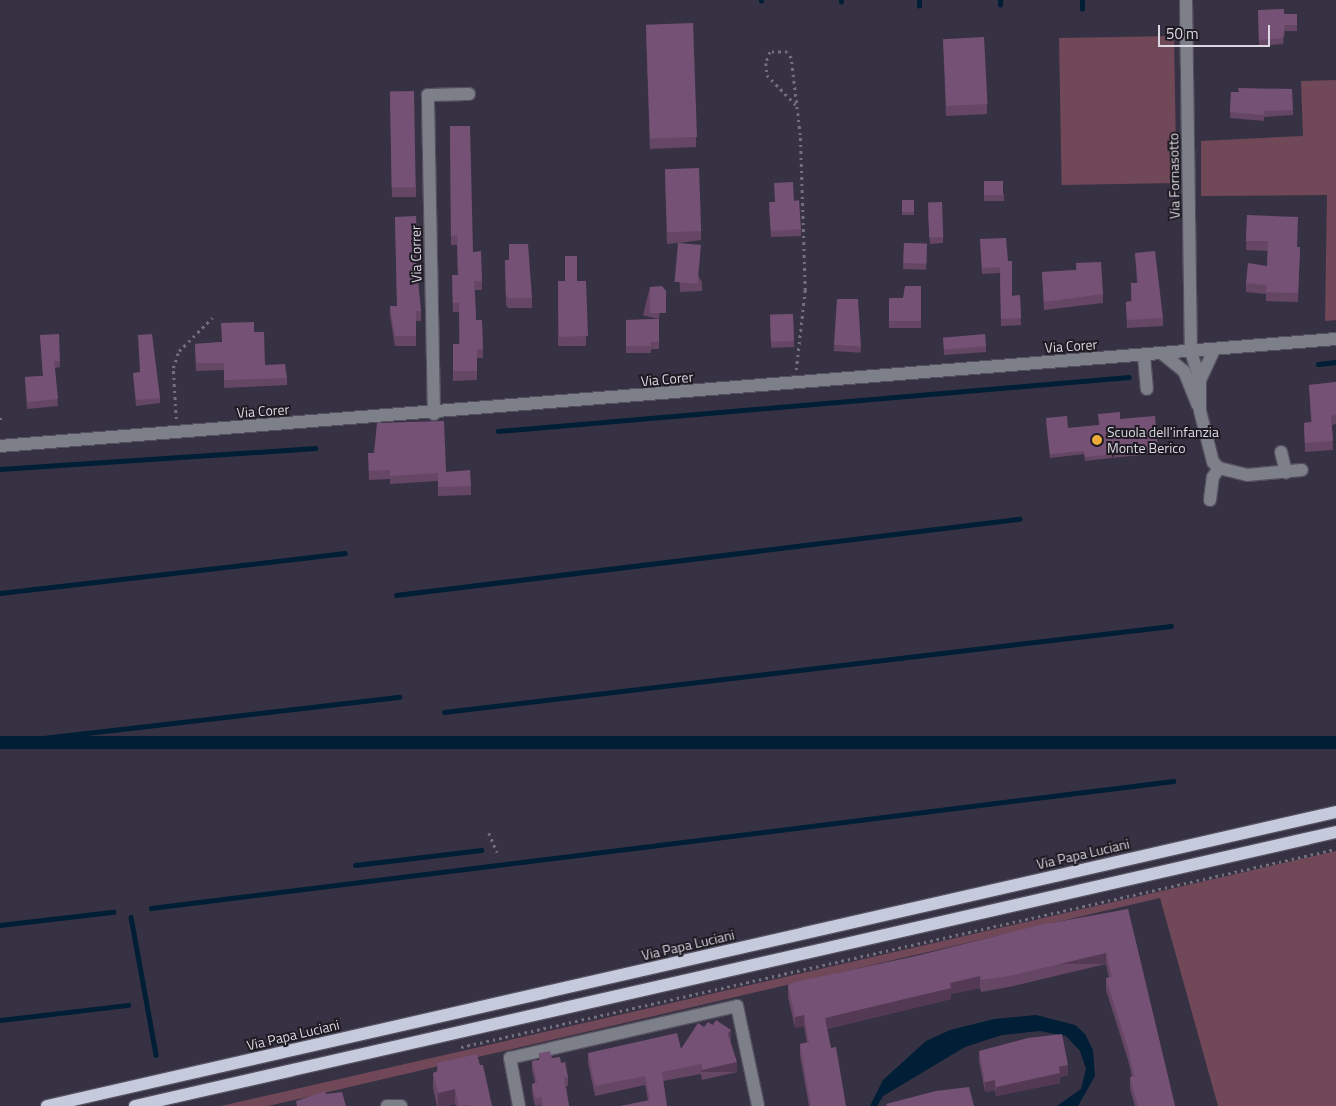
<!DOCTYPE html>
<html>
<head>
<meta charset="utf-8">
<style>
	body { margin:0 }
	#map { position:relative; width:1336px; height:1106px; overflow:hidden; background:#373243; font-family:"Titillium Web",sans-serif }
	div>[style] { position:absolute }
	.green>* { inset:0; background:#704858; transform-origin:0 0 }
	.water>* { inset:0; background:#001e35; transform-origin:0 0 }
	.stream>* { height:4.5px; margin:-2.25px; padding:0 2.25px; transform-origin:2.25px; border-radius:2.25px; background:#001e35 }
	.path>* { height:2.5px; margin-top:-1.25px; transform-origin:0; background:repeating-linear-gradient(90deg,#736f7d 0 2.5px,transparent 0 6.5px) }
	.roads { filter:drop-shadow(1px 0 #555060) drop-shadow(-1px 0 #555060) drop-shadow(0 1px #555060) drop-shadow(0 -1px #555060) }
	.minor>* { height:12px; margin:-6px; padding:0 6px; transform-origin:6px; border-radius:6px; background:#7e8089 }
	.major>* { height:12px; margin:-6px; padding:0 6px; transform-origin:6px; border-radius:6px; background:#c5cbdd }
	.wall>* { inset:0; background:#654665; transform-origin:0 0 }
	.shaded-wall>* { inset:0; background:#533953; transform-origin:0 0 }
	.building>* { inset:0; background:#765176; transform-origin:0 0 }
	.dots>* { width:14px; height:14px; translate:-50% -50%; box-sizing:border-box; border:2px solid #1e1b23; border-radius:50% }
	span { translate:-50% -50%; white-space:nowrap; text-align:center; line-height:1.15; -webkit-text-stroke:4px #1e1b23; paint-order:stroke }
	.street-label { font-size:14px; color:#dbd8e3 }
	.poi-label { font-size:14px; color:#dbd8e3 }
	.left { translate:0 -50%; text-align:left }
	.scale { position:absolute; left:1158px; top:25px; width:112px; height:22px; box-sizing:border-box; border:2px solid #dbd8e3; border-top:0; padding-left:6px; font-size:15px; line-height:18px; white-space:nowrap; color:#dbd8e3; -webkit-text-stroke:4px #1e1b23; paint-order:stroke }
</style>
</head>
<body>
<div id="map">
	<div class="green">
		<i style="left:1174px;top:36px;width:147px;height:115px;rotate:89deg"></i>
		<i style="clip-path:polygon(1336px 80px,1336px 320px,1325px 321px,1327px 195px,1201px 196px,1201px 141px,1303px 136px,1301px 81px)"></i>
		<i style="clip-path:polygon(1336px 851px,1336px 1106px,1218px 1106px,1160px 898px,268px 1106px,221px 1106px)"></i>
	</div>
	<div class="water">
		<i style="left:1336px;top:736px;width:13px;height:1346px;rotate:90deg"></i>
		<i style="clip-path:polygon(1036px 1015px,1075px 1025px,1085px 1034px,1093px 1050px,1095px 1076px,1078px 1106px,1057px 1106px,1081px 1089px,1086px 1069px,1080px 1051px,1066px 1036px,1040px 1031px,1002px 1035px,965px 1047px,883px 1096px,877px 1106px,870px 1106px,883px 1080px,926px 1041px,950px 1030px,994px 1019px)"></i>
	</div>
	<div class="stream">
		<i style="left:761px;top:1px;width:1px;rotate:-90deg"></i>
		<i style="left:841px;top:2px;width:2px;rotate:-90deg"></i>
		<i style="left:1000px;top:5px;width:5px;rotate:-90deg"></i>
		<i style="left:919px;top:6px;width:6px;rotate:-90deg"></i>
		<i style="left:1082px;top:9px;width:9px;rotate:-90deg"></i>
		<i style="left:1318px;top:364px;width:18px;rotate:-6deg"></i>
		<i style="left:498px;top:431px;width:633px;rotate:-4.89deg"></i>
		<i style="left:0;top:469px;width:316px;rotate:-3.8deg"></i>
		<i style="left:0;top:593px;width:347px;rotate:-6.6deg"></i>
		<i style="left:396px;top:595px;width:628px;rotate:-6.96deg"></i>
		<i style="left:444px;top:712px;width:732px;rotate:-6.75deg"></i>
		<i style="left:0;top:743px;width:402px;rotate:-6.6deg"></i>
		<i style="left:355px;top:865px;width:127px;rotate:-6.8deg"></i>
		<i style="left:151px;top:908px;width:1030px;rotate:-7.08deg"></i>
		<i style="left:131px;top:917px;width:140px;rotate:79.7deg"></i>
		<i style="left:0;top:925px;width:114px;rotate:-6.6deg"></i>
		<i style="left:0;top:1020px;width:129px;rotate:-6.7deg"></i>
	</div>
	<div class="path">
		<i style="left:796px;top:370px;width:81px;rotate:-83.6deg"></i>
		<i style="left:805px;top:290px;width:155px;rotate:-91.8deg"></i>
		<i style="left:800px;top:135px;width:78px;rotate:-96.7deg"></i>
		<i style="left:791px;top:58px;width:7px;rotate:-124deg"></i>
		<i style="left:787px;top:52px;width:17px;rotate:180deg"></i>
		<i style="left:770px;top:52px;width:12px;rotate:110deg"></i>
		<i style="left:766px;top:63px;width:12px;rotate:85deg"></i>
		<i style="left:767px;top:75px;width:42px;rotate:46deg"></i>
		<i style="left:0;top:419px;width:4px"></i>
		<i style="left:176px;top:419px;width:51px;rotate:-93.4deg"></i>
		<i style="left:173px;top:368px;width:18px;rotate:-71deg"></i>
		<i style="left:179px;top:351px;width:47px;rotate:-45deg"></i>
		<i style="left:489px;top:833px;width:21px;rotate:67deg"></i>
		<i style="left:461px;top:1047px;width:897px;rotate:-12.75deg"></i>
	</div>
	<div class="roads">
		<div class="minor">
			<i style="left:1186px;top:0;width:352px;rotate:89.2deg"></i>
			<i style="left:1191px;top:352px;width:29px;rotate:72deg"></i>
			<i style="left:1214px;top:350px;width:33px;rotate:115deg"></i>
			<i style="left:1200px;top:380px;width:31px;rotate:90deg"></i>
			<i style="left:1200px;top:411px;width:53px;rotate:75.7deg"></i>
			<i style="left:1213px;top:462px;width:8px;rotate:45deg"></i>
			<i style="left:1219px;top:468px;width:29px;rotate:14deg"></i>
			<i style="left:1247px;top:475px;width:55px;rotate:-5.2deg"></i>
			<i style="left:1164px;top:355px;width:26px;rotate:39deg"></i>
			<i style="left:1184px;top:371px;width:37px;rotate:68deg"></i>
			<i style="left:1144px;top:356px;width:33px;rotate:85deg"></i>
			<i style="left:434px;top:414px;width:319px;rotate:-91.1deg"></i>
			<i style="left:428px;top:95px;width:41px;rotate:-1.4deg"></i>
			<i style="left:0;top:446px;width:1340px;rotate:-4.58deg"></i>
			<i style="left:1281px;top:452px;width:21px;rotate:76deg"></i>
			<i style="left:1210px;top:500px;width:23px;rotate:-83deg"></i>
			<i style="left:1213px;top:477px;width:11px;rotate:-56deg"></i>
			<i style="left:387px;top:1106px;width:14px"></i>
			<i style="left:519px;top:1106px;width:49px;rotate:-100.6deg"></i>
			<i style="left:510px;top:1058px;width:233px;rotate:-12.9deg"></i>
			<i style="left:737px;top:1006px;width:102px;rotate:78.1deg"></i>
		</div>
		<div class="major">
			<i style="left:47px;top:1106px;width:1322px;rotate:-12.85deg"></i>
			<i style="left:135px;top:1106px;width:1232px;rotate:-12.85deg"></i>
		</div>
	</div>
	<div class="wall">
		<i style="clip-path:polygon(1258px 10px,1284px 14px,1297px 14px,1297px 31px,1285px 31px,1283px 44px,1259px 46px)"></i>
		<i style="clip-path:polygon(646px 34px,696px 137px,696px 147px,650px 149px)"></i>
		<i style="clip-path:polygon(943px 39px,987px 104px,987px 114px,946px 116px)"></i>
		<i style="clip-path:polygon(390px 92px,416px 187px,416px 197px,392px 197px)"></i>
		<i style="clip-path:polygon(1231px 92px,1293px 110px,1293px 115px,1264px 117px,1264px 121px,1230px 118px)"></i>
		<i style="clip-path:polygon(450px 126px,473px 252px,482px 281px,482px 290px,475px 290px,476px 320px,482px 320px,483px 358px,477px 358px,477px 380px,453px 381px,453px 344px,459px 344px,459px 312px,453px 312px,452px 285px,458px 275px,457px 245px,451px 245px)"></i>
		<i style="clip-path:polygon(665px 179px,701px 231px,701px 240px,679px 243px,702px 282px,702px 291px,680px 292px,678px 243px,667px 244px)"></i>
		<i style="clip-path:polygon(984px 181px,1004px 194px,1004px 201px,984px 201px)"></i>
		<i style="left:902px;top:200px;width:12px;height:15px"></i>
		<i style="clip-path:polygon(794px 201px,801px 229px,801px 236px,771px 237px,769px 209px)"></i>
		<i style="clip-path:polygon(928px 210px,943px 237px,943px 243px,930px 244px)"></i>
		<i style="clip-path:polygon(1247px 215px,1297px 247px,1300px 247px,1298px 302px,1266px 301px,1266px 294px,1246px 292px,1246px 283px,1267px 266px,1268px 251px,1246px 250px)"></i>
		<i style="clip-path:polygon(395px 217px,417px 242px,417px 252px,415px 252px,421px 311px,421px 321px,416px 321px,416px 346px,395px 346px,390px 316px,390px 306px,397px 306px)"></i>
		<i style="clip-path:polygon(980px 239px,1008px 261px,1012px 296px,1020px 295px,1021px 325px,1001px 326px,1000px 273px,982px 274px)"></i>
		<i style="left:904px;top:243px;width:23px;height:26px;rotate:2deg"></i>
		<i style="clip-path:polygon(1135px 253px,1163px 318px,1163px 326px,1127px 328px,1126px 302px,1131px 301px,1131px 283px,1137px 283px)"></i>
		<i style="clip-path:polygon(505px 260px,532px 298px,532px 308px,508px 308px,506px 305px)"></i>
		<i style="clip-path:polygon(1076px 263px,1103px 294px,1103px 303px,1044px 310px,1042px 272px,1076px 270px)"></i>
		<i style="left:558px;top:281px;width:28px;height:65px"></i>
		<i style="clip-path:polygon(921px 286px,921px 328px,889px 328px,889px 298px,903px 298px)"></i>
		<i style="left:650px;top:287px;width:16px;height:29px;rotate:14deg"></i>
		<i style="left:793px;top:314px;width:33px;height:23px;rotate:88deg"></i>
		<i style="clip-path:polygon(659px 319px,659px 349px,651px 349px,651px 353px,626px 353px,626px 320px)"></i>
		<i style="clip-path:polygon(254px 332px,265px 365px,287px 378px,287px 385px,224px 388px,224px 370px,196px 371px,195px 344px,222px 342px)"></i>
		<i style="clip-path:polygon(40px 335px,60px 361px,60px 367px,55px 368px,58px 406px,27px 409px,25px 377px,43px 376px)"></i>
		<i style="clip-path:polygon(943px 337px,986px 346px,986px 352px,944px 355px)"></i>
		<i style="left:834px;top:345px;width:27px;height:6px;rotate:4deg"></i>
		<i style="clip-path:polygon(133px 373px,160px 398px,160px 403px,136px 406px)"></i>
		<i style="clip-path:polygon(1336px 382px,1336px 424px,1332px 425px,1333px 450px,1305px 452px,1304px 423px,1311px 422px,1309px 385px)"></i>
		<i style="clip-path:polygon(1098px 414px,1120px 419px,1158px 450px,1158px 453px,1085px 461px,1084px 454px,1050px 458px,1046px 422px,1068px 428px,1099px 425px)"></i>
		<i style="clip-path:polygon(368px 453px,446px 472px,471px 486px,471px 495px,438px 496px,438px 481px,390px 484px,390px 479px,369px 480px)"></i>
		<i style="clip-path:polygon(1128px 909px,1175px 1106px,1135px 1106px,1130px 1089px,1130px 1077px,1132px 1077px,1128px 1060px,1106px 990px,1106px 978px,1109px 978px,1106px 964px,1009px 987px,981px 992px,980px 988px,951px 994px,951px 999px,827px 1029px,831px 1048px,846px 1106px,809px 1106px,800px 1056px,800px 1044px,807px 1043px,804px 1026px,795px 1028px,788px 997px,788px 985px)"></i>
		<i style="clip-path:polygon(713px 1025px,731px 1040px,730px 1041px,737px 1072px,702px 1080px,701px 1074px,663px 1081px,667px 1106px,648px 1101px,645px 1085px,595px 1096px,588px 1063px,588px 1053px,681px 1049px,704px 1027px)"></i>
		<i style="clip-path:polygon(979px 1051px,1068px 1075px,1060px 1077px,1060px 1083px,996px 1096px,995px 1090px,985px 1092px,979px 1061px)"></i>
		<i style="clip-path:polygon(539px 1053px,561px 1063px,568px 1077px,568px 1086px,566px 1086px,569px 1106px,541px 1106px,541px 1105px,535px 1106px,532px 1092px,532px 1084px,535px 1083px,532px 1070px,532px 1061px,539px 1060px)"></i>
		<i style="clip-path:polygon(437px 1063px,480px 1065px,492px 1106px,456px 1106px,455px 1104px,448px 1106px,437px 1106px,433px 1088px,433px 1073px,437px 1072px)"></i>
	</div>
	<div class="shaded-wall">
		<i style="clip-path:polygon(1285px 25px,1285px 31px,1283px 44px,1283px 38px)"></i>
		<i style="left:1106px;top:953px;width:11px;height:100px;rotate:90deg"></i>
		<i style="clip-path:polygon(980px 976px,980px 988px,951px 994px,951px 999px,825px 1029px,825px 1018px,950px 983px)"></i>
		<i style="clip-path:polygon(804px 1015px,804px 1026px,795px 1028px,795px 1017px)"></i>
		<i style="clip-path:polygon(731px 1030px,731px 1040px,728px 1044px,728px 1034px)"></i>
		<i style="left:737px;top:1062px;width:10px;height:36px;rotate:90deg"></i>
		<i style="clip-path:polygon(1068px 1065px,1068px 1075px,1060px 1077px,1060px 1083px,996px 1096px,996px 1087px,1059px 1067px)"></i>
		<i style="clip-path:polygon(995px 1080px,995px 1090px,985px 1092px,985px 1082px)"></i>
		<i style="clip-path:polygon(455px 1089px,455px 1104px,448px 1106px,438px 1106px,438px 1093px)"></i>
	</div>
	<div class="building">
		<i style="clip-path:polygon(1284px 9px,1284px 14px,1297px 14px,1297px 25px,1285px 25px,1283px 38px,1259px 40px,1258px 10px)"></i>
		<i style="left:693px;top:23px;width:114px;height:47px;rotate:88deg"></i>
		<i style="left:984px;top:37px;width:67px;height:41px;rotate:87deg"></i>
		<i style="clip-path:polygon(1238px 88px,1292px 89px,1293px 110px,1264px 111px,1264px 115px,1230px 112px,1231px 92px,1239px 92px)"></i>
		<i style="left:414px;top:91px;width:96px;height:24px;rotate:89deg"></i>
		<i style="clip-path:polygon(450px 126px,470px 126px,473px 252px,481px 251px,482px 281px,474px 281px,476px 320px,482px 320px,483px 349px,477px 349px,477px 371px,453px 371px,453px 344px,460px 344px,459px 303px,453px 303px,452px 275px,458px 275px,457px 235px,451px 236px)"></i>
		<i style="left:699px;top:168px;width:63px;height:34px;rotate:88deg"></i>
		<i style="left:984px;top:181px;width:19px;height:14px"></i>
		<i style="clip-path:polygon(793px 182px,794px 201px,799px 200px,801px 229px,771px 231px,769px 202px,775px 202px,774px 183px)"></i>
		<i style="left:902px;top:200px;width:12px;height:12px"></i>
		<i style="left:942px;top:202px;width:35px;height:14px;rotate:88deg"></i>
		<i style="clip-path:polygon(1247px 215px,1298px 217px,1297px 247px,1300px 247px,1298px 293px,1266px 292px,1267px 285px,1246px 283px,1248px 263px,1267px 266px,1268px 241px,1246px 241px)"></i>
		<i style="clip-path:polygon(416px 216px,417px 242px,414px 242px,421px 311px,416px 311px,416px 336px,395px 336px,390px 306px,397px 306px,395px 217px)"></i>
		<i style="clip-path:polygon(1006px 238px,1008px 261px,1012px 261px,1012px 296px,1020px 295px,1021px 318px,1001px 319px,1000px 267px,982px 268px,980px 239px)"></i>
		<i style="left:678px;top:243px;width:23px;height:39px;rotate:5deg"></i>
		<i style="left:904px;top:243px;width:23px;height:20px;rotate:2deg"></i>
		<i style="clip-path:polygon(509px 244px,528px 244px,532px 298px,508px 298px,506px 295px,505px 260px,509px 260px)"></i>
		<i style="clip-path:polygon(1155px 251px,1163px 318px,1127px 320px,1126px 302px,1132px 301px,1131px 283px,1138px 283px,1135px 253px)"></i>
		<i style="clip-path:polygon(565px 256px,577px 256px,577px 281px,586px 281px,588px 336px,559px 337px,558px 281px,565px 281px)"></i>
		<i style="clip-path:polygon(1101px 262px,1103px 294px,1044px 302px,1042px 272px,1077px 270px,1076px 263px)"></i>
		<i style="clip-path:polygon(662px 286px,666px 291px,666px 313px,650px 313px,650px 287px)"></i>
		<i style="clip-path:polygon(905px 286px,921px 286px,921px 321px,889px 321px,889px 298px,903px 298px)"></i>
		<i style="clip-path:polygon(837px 299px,858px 299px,861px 347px,834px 345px)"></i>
		<i style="left:793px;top:314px;width:27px;height:23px;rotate:88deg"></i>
		<i style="clip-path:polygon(659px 319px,659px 342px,651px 342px,651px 346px,626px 346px,626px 320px)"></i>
		<i style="clip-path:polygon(254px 322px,254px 332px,264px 332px,265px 365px,285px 364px,287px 378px,224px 380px,224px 363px,196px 363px,195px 344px,222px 342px,221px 323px)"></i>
		<i style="clip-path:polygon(59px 334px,60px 361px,54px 361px,58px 399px,27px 402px,25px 377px,43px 376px,40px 335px)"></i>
		<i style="clip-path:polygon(152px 334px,160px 398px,136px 400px,133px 373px,140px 372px,138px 335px)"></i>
		<i style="left:985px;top:334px;width:12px;height:42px;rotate:85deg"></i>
		<i style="clip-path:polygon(1336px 382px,1336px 415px,1331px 416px,1333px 441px,1305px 443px,1304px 423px,1312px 422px,1309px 385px)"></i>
		<i style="clip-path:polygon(1120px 412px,1120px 419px,1155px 416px,1158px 450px,1085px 457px,1084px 451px,1050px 454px,1046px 418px,1067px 416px,1068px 428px,1100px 425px,1098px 414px)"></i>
		<i style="clip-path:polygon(444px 421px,446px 472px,470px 470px,471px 486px,438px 487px,438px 473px,390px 476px,390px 470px,369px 471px,368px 453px,374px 453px,377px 423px)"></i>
		<i style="clip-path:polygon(1128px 909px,1175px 1106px,1138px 1106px,1130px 1077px,1134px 1076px,1128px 1049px,1106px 978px,1112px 977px,1106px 953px,1009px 976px,981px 980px,980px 976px,950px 983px,951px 988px,825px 1018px,831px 1048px,836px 1047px,846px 1106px,811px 1106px,800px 1044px,809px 1042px,804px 1015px,795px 1017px,788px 985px,795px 982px,916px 956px,1040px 925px)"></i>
		<i style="clip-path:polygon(716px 1020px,731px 1030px,728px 1034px,737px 1062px,702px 1070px,701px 1064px,662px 1072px,667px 1106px,620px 1106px,650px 1100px,645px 1076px,595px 1086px,588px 1053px,677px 1033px,681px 1049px,698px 1023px,704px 1027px,708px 1022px,713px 1025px)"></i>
		<i style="clip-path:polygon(1062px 1034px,1068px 1065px,1059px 1067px,1060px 1073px,996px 1087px,995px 1080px,985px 1082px,979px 1051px,1028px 1038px)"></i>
		<i style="clip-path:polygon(550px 1051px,552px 1058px,560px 1057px,561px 1063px,565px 1062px,568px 1077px,564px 1078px,569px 1106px,543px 1106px,541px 1097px,535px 1098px,532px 1084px,537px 1082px,532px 1061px,540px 1060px,539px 1053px)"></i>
		<i style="clip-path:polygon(477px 1054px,480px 1065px,483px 1065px,492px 1106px,469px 1106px,469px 1105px,459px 1106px,455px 1089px,438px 1093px,433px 1073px,438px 1071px,437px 1063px)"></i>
		<i style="clip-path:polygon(969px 1087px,974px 1106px,887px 1106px,886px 1104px,936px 1091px)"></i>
		<i style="clip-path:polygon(325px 1091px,326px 1094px,342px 1092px,346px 1106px,297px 1106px,296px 1101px)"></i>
	</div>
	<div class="dots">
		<i style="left:1097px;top:440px;background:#ebaa39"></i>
	</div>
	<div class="street-label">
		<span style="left:1174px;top:176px;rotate:-91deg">Via Fornasotto</span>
		<span style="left:416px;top:254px;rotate:-91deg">Via Correr</span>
		<span style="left:1071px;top:346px;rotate:-4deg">Via Corer</span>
		<span style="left:667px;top:379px;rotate:-5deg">Via Corer</span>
		<span style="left:263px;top:411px;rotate:-4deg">Via Corer</span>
		<span style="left:1083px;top:854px;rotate:-13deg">Via Papa Luciani</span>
		<span style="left:688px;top:945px;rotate:-13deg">Via Papa Luciani</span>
		<span style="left:293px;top:1035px;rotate:-13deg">Via Papa Luciani</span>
	</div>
	<div class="poi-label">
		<span class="left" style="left:1107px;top:440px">Scuola dell'infanzia<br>Monte Berico</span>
	</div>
	<div class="scale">50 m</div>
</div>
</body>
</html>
